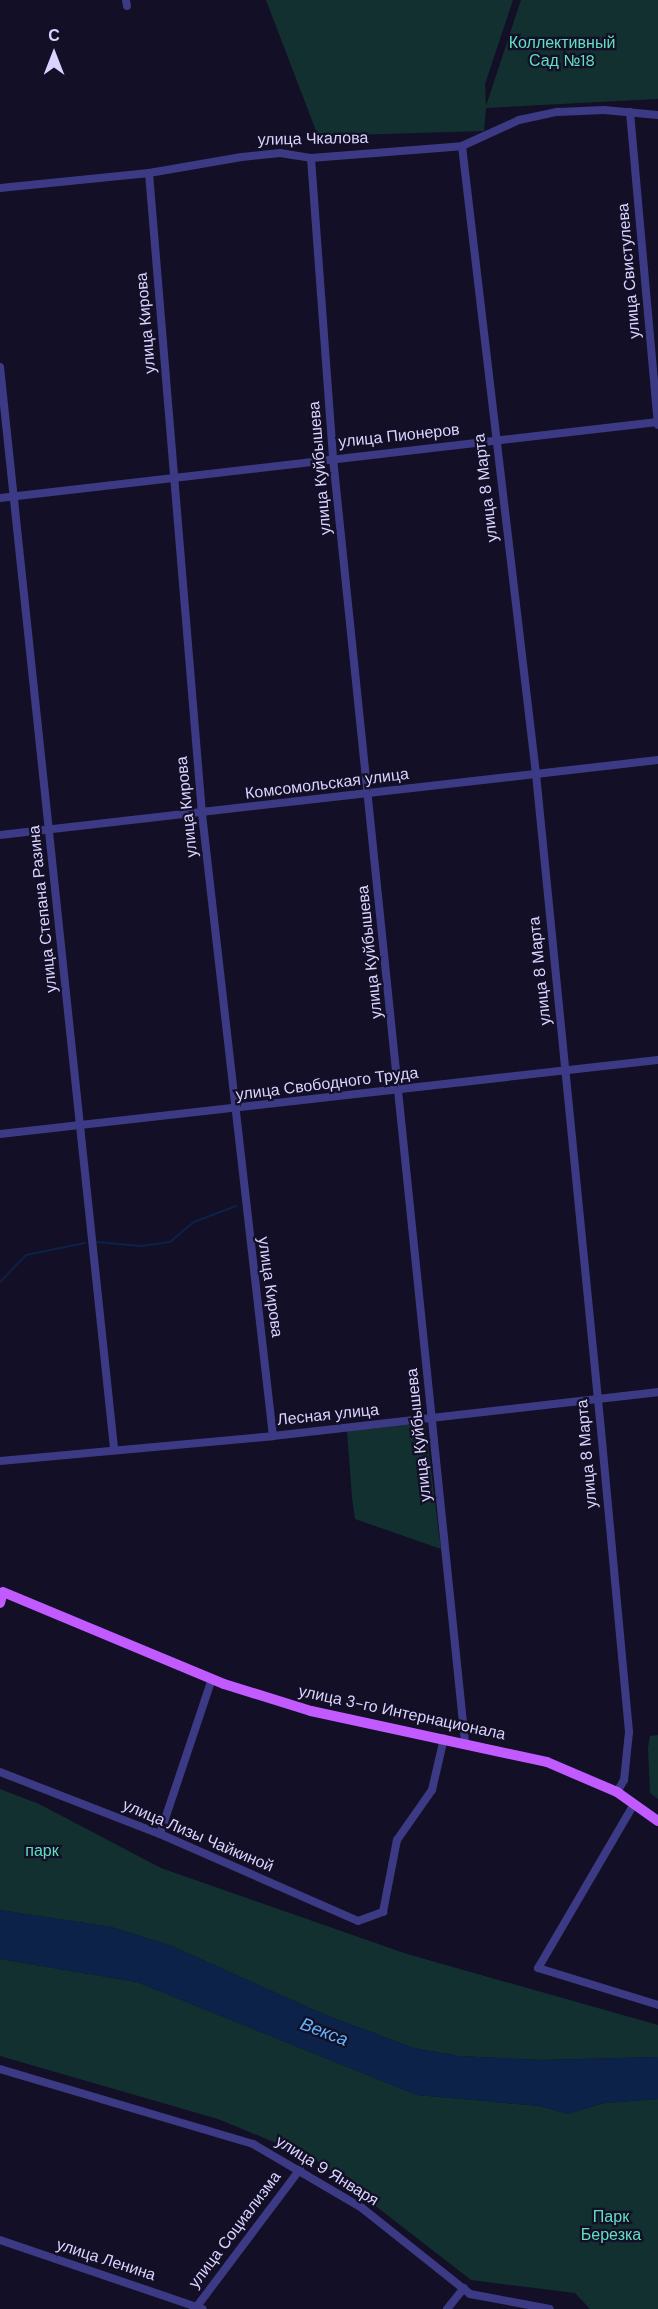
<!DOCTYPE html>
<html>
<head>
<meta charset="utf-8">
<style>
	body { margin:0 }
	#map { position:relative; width:658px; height:2309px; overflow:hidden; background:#130f26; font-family:"DM Sans",sans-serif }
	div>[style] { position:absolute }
	.green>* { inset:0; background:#12302f }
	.water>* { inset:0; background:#0c2248 }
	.stream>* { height:2px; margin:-1px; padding:0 1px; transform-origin:1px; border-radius:1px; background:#0c2248 }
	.minor>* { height:8px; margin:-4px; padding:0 4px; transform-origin:4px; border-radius:4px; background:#3d3a85 }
	.major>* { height:10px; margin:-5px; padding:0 5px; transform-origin:5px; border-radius:5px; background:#c25bff }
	span { translate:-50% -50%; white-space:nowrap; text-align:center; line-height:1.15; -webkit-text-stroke:4.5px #130f26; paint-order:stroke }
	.park-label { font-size:16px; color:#5fe0c0 }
	.street-label { font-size:16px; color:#d9d4ff }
	.water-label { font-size:18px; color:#62b6ff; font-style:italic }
	.north { position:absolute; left:24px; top:24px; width:60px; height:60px; -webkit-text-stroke:4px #130f26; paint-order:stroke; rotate:0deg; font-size:16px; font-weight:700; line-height:24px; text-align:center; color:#d9d4ff }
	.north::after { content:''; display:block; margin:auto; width:21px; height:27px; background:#d9d4ff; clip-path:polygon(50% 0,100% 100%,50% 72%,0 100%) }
</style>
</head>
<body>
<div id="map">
	<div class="green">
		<i style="clip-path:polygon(266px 0,513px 0,485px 84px,486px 106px,521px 0,658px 0,658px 99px,486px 108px,484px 131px,318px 136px)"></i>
		<i style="clip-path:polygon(425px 1423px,441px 1549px,355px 1519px,352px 1498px,347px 1431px)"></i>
		<i style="clip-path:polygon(658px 1735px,658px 1799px,650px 1793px,648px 1748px,650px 1736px)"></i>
		<i style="clip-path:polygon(0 1789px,39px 1804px,161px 1868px,407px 1954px,658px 2025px,658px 2057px,540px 2060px,458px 2056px,414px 2048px,328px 2016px,169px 1945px,111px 1927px,0 1910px)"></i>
		<i style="clip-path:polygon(0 1959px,137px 1982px,417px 2095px,540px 2106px,568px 2114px,604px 2103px,658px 2099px,658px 2309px,590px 2309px,575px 2293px,471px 2280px,315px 2159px,218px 2119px,0 2056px)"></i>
	</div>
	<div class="water">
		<i style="clip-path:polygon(0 1910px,111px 1927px,169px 1945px,328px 2016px,414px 2048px,458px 2056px,540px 2060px,658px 2057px,658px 2099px,604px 2103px,568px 2114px,540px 2106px,417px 2095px,137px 1982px,0 1959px)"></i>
	</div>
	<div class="stream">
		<i style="left:97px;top:1242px;width:44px;rotate:5.2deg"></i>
		<i style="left:141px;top:1246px;width:29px;rotate:-8deg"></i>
		<i style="left:170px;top:1242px;width:31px;rotate:-40deg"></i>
		<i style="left:194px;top:1222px;width:45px;rotate:-20.9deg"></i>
		<i style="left:0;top:1282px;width:37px;rotate:-46deg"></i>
		<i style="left:26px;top:1255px;width:60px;rotate:-11.5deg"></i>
	</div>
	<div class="minor">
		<i style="left:126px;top:0;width:6px;rotate:81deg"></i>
		<i style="left:630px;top:112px;width:314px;rotate:84.9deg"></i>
		<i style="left:462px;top:146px;width:632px;rotate:83.28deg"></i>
		<i style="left:536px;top:774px;width:659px;rotate:84.34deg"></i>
		<i style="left:601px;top:1430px;width:303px;rotate:84.7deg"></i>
		<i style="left:629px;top:1732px;width:48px;rotate:95.9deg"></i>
		<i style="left:624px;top:1780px;width:14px;rotate:120deg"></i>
		<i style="left:311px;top:158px;width:301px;rotate:85.8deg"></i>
		<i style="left:333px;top:458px;width:1291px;rotate:84.13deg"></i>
		<i style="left:149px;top:173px;width:643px;rotate:85.27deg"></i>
		<i style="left:202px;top:814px;width:626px;rotate:83.49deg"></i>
		<i style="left:0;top:188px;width:150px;rotate:-5.7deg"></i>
		<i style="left:149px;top:173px;width:94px;rotate:-9.8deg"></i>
		<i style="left:242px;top:157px;width:38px;rotate:-6deg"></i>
		<i style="left:280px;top:153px;width:31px;rotate:9deg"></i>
		<i style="left:311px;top:158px;width:151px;rotate:-4.5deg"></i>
		<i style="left:462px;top:146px;width:63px;rotate:-24.5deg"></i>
		<i style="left:519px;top:120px;width:40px;rotate:-12deg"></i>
		<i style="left:558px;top:112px;width:46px;rotate:-2.5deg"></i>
		<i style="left:604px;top:110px;width:54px;rotate:5.3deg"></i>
		<i style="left:0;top:367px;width:1087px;rotate:83.98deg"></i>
		<i style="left:0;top:498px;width:662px;rotate:-6.59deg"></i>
		<i style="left:0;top:835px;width:662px;rotate:-6.5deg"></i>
		<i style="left:0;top:1134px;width:662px;rotate:-6.42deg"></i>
		<i style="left:0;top:1461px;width:274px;rotate:-5.2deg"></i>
		<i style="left:273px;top:1436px;width:388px;rotate:-6.5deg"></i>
		<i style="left:0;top:1772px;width:172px;rotate:21.2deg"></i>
		<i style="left:160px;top:1834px;width:216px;rotate:23.7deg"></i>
		<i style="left:358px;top:1921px;width:27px;rotate:-20deg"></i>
		<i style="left:383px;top:1912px;width:73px;rotate:-79deg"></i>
		<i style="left:397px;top:1840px;width:61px;rotate:-55deg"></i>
		<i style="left:432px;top:1790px;width:53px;rotate:-77deg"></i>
		<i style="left:634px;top:1804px;width:190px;rotate:120.3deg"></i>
		<i style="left:538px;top:1968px;width:126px;rotate:17.1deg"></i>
		<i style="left:160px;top:1834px;width:163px;rotate:-71.5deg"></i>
		<i style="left:0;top:2069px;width:264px;rotate:16.5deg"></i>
		<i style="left:253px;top:2144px;width:126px;rotate:30.4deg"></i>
		<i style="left:362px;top:2208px;width:138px;rotate:38.5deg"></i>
		<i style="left:470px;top:2294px;width:81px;rotate:10.6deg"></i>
		<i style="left:0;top:2240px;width:214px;rotate:18.8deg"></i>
		<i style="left:195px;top:2309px;width:175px;rotate:-53.1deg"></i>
		<i style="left:447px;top:2309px;width:27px;rotate:-51deg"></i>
	</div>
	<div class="major">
		<i style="left:0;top:1603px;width:11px;rotate:-75deg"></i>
		<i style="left:3px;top:1592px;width:239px;rotate:22.6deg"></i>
		<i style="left:224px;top:1684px;width:91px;rotate:17.2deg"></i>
		<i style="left:311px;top:1711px;width:241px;rotate:12.2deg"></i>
		<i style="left:547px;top:1762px;width:76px;rotate:23.2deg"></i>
		<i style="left:617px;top:1792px;width:50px;rotate:35.3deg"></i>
	</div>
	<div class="park-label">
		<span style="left:562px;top:52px">Коллективный<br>Сад №18</span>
		<span style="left:42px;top:1851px">парк</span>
		<span style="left:611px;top:2226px">Парк<br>Березка</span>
	</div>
	<div class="street-label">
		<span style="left:313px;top:139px;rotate:-1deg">улица Чкалова</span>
		<span style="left:629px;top:271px;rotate:-95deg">улица Свистулева</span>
		<span style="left:146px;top:323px;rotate:-95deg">улица Кирова</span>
		<span style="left:399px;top:436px;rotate:-6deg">улица Пионеров</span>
		<span style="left:320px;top:468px;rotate:-95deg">улица Куйбышева</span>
		<span style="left:486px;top:488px;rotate:-97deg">улица 8 Марта</span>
		<span style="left:327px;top:784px;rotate:-7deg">Комсомольская улица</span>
		<span style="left:187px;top:807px;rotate:-96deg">улица Кирова</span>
		<span style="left:43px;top:909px;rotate:-96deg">улица Степана Разина</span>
		<span style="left:370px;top:952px;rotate:-96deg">улица Куйбышева</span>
		<span style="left:540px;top:971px;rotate:-96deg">улица 8 Марта</span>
		<span style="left:327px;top:1084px;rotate:-7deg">улица Свободного Труда</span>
		<span style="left:270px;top:1287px;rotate:82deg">улица Кирова</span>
		<span style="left:328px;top:1415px;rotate:-6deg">Лесная улица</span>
		<span style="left:419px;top:1435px;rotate:-96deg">улица Куйбышева</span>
		<span style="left:587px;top:1454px;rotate:-95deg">улица 8 Марта</span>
		<span style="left:402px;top:1713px;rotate:12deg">улица 3-го Интернационала</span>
		<span style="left:198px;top:1836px;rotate:23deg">улица Лизы Чайкиной</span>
		<span style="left:327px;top:2171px;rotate:32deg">улица 9 Января</span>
		<span style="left:235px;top:2230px;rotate:-53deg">улица Социализма</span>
		<span style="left:106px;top:2260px;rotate:18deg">улица Ленина</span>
	</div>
	<div class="water-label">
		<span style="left:324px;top:2032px;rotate:21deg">Векса</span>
	</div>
	<div class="north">С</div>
</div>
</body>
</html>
